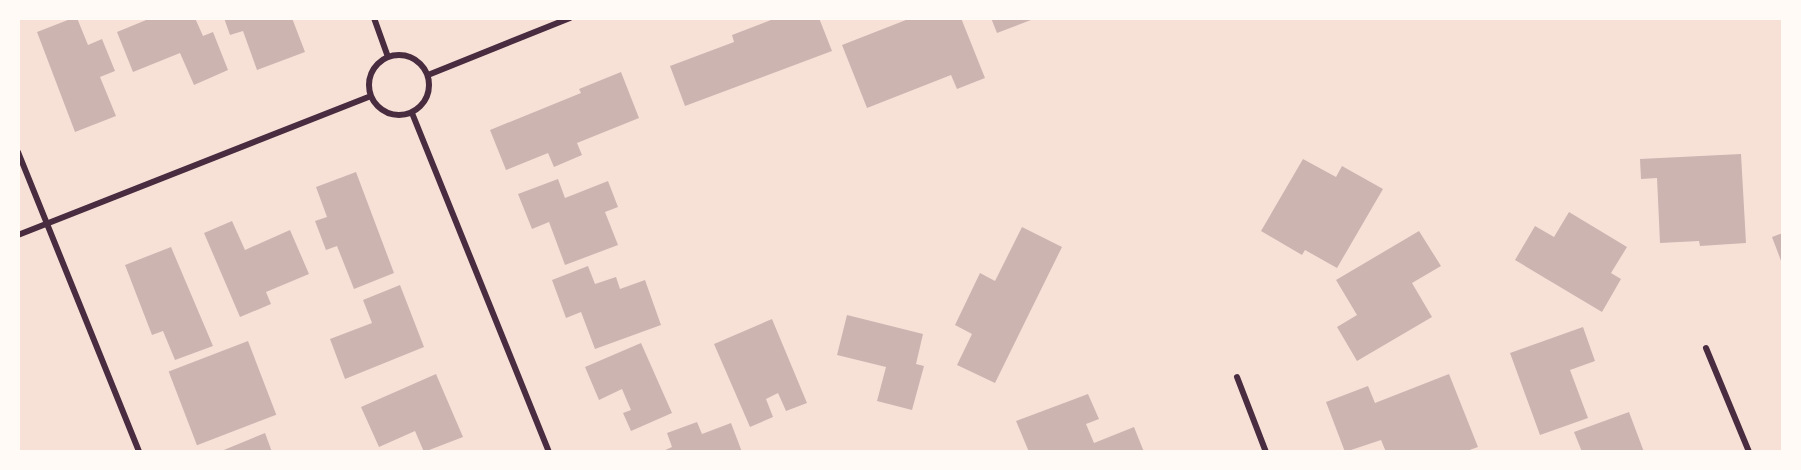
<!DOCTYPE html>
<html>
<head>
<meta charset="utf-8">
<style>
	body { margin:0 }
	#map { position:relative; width:1801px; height:470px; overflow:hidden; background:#f7e1d7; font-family:Inter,sans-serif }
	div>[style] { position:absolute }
	.building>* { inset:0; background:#ccb4b1; transform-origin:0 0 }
	.minor>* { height:6px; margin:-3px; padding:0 3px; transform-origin:3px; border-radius:3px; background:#4a2c40 }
	.minor>.ring { margin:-3px; padding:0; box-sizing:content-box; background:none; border:6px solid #4a2c40; border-radius:50% }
	span { translate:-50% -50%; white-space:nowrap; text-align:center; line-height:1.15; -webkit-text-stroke:4.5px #fffaf5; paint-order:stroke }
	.frame { position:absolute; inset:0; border:20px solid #fffaf5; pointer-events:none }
</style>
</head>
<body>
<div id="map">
	<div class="building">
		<i style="clip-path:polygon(73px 18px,77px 18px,88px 45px,102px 39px,115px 71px,100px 77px,116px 116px,75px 132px,37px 32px)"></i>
		<i style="clip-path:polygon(151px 18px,195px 18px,203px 36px,213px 32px,228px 70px,194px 85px,180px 53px,133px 72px,117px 32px)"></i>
		<i style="clip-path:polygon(224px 18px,292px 18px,305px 52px,257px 70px,243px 31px,230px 35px)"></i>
		<i style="clip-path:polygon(776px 18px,819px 18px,832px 51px,685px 106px,670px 66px,734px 42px,732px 35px)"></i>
		<i style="clip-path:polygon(911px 18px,961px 18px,985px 78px,957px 89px,951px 75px,867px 108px,842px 45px)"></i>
		<i style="clip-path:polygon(991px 18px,1036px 18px,997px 33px)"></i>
		<i style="clip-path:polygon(621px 72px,639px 118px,577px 143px,582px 155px,554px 167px,548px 153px,506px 170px,490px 130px,581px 93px,579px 89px)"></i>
		<i style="clip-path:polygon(1741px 154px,1746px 243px,1700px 246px,1699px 241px,1660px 243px,1657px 178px,1641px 179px,1640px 159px)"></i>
		<i style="clip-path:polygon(1303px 159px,1336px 177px,1342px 166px,1383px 189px,1337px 268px,1305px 250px,1302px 255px,1261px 231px)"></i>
		<i style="clip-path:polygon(356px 172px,394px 273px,354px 289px,337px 246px,326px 250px,315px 221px,327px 217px,316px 187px)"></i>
		<i style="clip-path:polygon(558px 179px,565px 198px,608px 181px,618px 207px,605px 212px,618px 245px,565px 265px,549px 222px,532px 229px,518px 194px)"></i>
		<i style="clip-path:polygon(1569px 212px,1627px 247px,1611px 273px,1621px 279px,1602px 312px,1515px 260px,1535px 226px,1554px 237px)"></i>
		<i style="clip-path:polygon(232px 221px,245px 250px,290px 230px,309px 274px,266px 292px,271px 304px,240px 317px,204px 233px)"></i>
		<i style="clip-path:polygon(1022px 227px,1062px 247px,995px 383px,957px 365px,972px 334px,955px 325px,980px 273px,995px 281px)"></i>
		<i style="clip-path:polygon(1419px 231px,1441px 266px,1412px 283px,1432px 317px,1357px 361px,1337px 327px,1357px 315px,1336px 280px)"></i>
		<i style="clip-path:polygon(1783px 233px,1783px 266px,1772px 237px)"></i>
		<i style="clip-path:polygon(171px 247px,213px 346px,175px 360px,163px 331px,152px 335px,125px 265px)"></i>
		<i style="clip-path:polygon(588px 266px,595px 284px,616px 277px,620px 289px,645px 280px,661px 325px,595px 349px,581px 312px,566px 318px,552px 280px)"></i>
		<i style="clip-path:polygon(400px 285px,424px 347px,345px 379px,330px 339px,372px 323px,363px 300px)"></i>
		<i style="clip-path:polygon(847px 315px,923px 334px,916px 364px,924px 366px,912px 410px,877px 401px,886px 367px,837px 355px)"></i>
		<i style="clip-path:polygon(772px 319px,807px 403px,786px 411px,778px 393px,766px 399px,773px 417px,750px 427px,714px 344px)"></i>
		<i style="clip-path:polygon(1583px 327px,1595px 361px,1570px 370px,1588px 418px,1540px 435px,1510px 353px)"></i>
		<i style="left:248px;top:341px;width:79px;height:85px;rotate:69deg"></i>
		<i style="clip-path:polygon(641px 343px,672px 413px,631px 431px,623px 413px,631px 410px,622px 389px,599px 400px,585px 367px)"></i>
		<i style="clip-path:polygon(436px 374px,463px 437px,424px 452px,415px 431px,379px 447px,361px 407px)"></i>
		<i style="clip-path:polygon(1449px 374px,1478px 447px,1464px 452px,1386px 452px,1381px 440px,1345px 452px,1326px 402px,1368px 386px,1375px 403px)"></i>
		<i style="clip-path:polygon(1088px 394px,1099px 419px,1086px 424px,1094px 443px,1134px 427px,1144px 452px,1029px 452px,1016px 421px)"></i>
		<i style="clip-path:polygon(1629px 412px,1644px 452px,1582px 452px,1574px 432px)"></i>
		<i style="clip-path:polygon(697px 422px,702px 434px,731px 423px,742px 452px,661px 452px,672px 447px,667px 433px)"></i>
		<i style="clip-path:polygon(265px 433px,272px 452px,219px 452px)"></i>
	</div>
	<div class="minor">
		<i style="left:374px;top:18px;width:41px;rotate:70.3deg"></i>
		<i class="ring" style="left:369px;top:55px;width:54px;height:54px"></i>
		<i style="left:428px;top:75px;width:153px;rotate:-21.9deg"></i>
		<i style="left:412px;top:113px;width:366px;rotate:68deg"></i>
		<i style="left:18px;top:152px;width:323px;rotate:68deg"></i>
		<i style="left:18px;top:235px;width:378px;rotate:-21.5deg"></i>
		<i style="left:1706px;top:348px;width:113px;rotate:67.5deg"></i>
		<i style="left:1237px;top:377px;width:80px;rotate:68.9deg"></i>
	</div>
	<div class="frame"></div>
</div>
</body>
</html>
